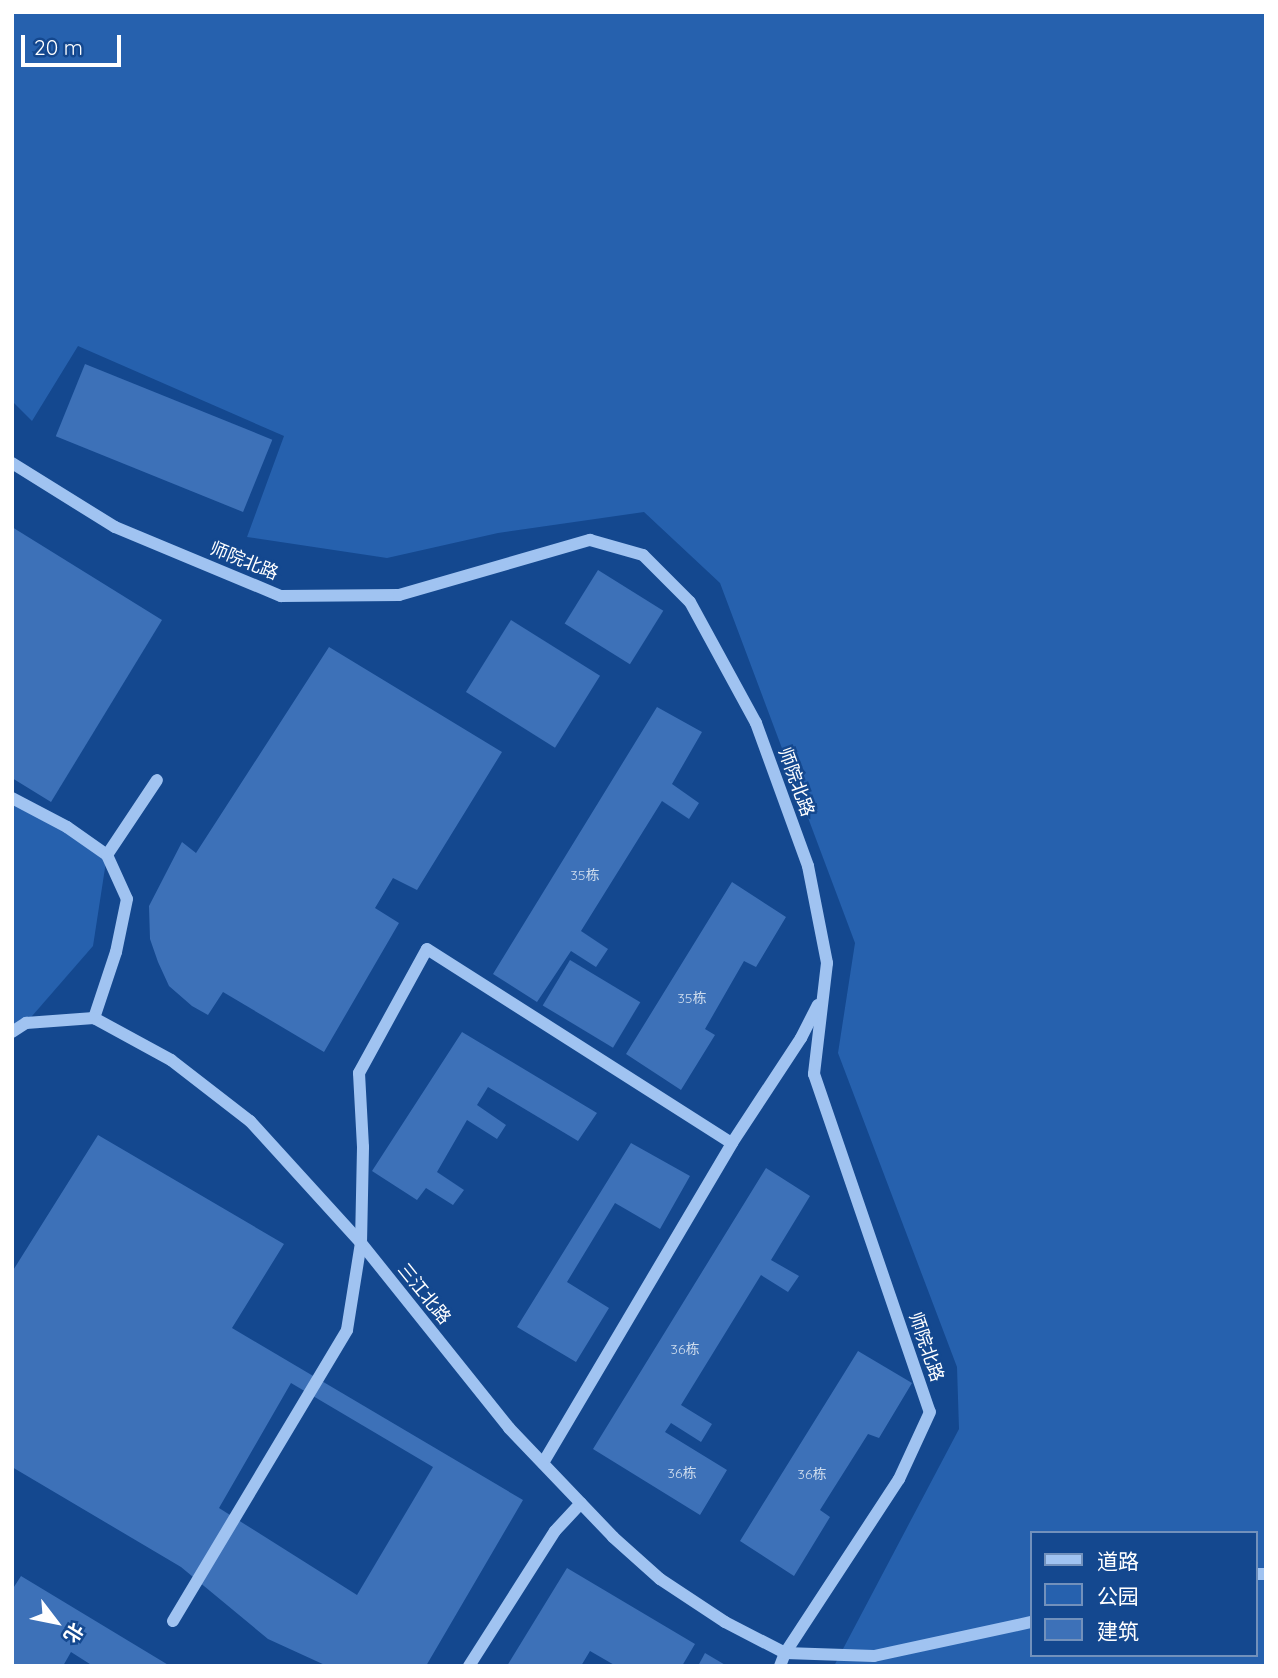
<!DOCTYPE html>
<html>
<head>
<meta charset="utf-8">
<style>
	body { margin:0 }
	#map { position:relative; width:1278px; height:1678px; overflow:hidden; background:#14488f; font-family:Quicksand,"Noto Sans SC",sans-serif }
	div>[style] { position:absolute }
	.green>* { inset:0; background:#2661ae }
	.building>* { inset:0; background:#3d71b8; transform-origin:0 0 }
	.minor>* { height:12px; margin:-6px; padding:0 6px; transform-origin:6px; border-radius:6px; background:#a0c3f1 }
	span { translate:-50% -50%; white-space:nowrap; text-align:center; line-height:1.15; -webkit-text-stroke:5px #14488f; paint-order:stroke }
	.number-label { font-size:14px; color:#cedced }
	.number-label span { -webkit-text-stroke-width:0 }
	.street-label { font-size:18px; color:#fff }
	.frame { position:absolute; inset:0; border:14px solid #fff; pointer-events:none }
	.legend { position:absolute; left:1030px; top:1531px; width:228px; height:126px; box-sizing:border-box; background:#14488f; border:2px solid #7291bc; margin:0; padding:9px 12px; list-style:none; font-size:21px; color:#fff }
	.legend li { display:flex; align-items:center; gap:14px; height:35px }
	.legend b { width:35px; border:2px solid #7291bc }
	.north { position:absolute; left:21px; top:1587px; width:70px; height:70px; -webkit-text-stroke:5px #14488f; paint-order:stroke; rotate:122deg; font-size:19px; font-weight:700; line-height:28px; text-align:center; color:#fff }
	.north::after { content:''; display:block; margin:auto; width:24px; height:32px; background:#fff; clip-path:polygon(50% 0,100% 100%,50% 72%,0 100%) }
	.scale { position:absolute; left:21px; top:35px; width:100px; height:32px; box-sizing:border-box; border:4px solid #fff; border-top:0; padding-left:9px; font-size:21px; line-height:24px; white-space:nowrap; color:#fff; -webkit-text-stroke:5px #14488f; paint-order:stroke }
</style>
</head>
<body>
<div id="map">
	<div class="green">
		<i style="clip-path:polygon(evenodd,12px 12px,1266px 12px,1266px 1666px,834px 1666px,959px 1429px,957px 1367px,838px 1053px,855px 943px,720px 583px,644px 512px,498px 533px,387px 558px,247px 537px,284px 436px,78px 346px,32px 421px,12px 401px,12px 12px,1031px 1533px,1255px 1533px,1255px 1655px,1031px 1655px,1031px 1533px)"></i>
		<i style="clip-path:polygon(12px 798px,107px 855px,93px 946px,26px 1023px,12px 1032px)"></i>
	</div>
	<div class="building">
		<i style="left:85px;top:364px;width:202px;height:78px;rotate:22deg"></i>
		<i style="clip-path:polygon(12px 527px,162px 620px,51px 802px,12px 778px)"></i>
		<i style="left:598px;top:570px;width:77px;height:63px;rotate:32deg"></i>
		<i style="left:511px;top:620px;width:105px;height:85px;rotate:32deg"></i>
		<i style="clip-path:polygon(329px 647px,502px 752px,417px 890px,393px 878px,375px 908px,399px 923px,324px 1052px,223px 992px,208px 1015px,192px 1006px,169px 986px,158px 962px,150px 939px,149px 906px,182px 842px,196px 853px)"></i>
		<i style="clip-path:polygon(657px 707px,702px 732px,672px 784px,699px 803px,689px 819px,662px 801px,581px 931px,608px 949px,596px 967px,571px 951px,537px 1002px,493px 974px)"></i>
		<i style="clip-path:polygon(732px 882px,786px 917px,756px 967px,744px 961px,705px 1029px,715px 1035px,681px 1090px,626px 1054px)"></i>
		<i style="left:570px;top:960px;width:82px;height:53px;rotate:31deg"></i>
		<i style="clip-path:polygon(462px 1032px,597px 1113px,578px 1141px,488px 1087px,477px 1105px,506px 1125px,497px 1139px,467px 1120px,437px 1172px,464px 1190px,453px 1205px,426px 1188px,417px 1200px,372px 1171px)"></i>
		<i style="clip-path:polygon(evenodd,98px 1135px,284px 1244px,232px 1328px,523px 1500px,426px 1666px,327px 1666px,268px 1639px,181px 1567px,12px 1467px,12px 1272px,98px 1135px,291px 1383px,433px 1467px,357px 1595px,219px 1508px,291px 1383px)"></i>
		<i style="clip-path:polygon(631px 1143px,690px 1176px,660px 1229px,615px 1203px,567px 1282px,609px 1308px,576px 1362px,517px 1327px)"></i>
		<i style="clip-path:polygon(766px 1168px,810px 1196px,771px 1260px,799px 1276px,788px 1292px,761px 1275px,681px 1405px,712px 1424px,701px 1442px,671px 1423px,665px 1432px,727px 1470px,700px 1515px,593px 1449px)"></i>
		<i style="clip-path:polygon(858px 1351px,912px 1383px,879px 1438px,868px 1434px,820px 1510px,830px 1517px,794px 1576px,740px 1541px)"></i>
		<i style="clip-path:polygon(567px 1568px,695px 1644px,682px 1666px,616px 1666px,590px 1651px,581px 1666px,507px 1666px)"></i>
		<i style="clip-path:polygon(21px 1576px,170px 1666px,93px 1666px,71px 1652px,63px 1666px,12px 1666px,12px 1590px)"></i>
		<i style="clip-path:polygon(705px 1653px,727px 1666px,698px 1666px)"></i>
	</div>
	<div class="minor">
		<i style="left:12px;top:463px;width:121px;rotate:31.9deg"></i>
		<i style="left:115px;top:527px;width:180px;rotate:22.6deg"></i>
		<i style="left:281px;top:596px;width:118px;rotate:-0.5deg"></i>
		<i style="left:399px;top:595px;width:199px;rotate:-16.1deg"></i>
		<i style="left:590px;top:540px;width:55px;rotate:15.8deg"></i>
		<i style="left:643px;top:555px;width:66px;rotate:45deg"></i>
		<i style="left:690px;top:602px;width:138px;rotate:61.4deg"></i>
		<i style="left:756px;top:723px;width:152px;rotate:70deg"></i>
		<i style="left:808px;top:866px;width:99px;rotate:78.9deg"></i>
		<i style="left:827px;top:963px;width:112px;rotate:96.7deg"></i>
		<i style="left:814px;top:1074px;width:357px;rotate:71.1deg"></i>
		<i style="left:930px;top:1412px;width:74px;rotate:114.8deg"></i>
		<i style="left:899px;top:1479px;width:208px;rotate:123.2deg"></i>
		<i style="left:785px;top:1653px;width:14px;rotate:111deg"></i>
		<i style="left:12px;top:798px;width:62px;rotate:27.8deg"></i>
		<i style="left:67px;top:827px;width:49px;rotate:35deg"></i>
		<i style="left:107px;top:855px;width:48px;rotate:65.6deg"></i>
		<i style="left:127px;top:899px;width:54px;rotate:101.7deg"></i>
		<i style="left:116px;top:952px;width:70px;rotate:108.4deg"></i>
		<i style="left:107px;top:855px;width:90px;rotate:-56.3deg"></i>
		<i style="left:12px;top:1032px;width:17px;rotate:-33deg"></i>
		<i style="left:26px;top:1023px;width:68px;rotate:-4.2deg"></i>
		<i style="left:94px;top:1018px;width:88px;rotate:28.6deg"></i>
		<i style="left:171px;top:1060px;width:100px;rotate:37.7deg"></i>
		<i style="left:250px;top:1121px;width:165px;rotate:47.7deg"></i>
		<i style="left:361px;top:1243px;width:237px;rotate:51.3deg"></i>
		<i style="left:509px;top:1428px;width:151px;rotate:46.3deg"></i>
		<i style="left:613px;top:1537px;width:63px;rotate:41.8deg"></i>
		<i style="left:660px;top:1579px;width:78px;rotate:33.5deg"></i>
		<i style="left:725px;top:1622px;width:68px;rotate:27.3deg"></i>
		<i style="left:785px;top:1653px;width:89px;rotate:1.9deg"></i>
		<i style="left:874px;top:1656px;width:161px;rotate:-12.2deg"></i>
		<i style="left:543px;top:1463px;width:372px;rotate:-59.4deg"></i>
		<i style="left:732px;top:1143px;width:126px;rotate:-56.7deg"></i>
		<i style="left:801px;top:1038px;width:37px;rotate:-63deg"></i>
		<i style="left:1255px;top:1574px;width:11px"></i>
		<i style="left:173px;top:1621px;width:339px;rotate:-59.1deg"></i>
		<i style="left:347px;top:1330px;width:88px;rotate:-80.9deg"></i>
		<i style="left:361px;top:1243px;width:96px;rotate:-88.8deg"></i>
		<i style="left:363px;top:1147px;width:74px;rotate:-93.1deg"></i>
		<i style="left:359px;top:1073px;width:141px;rotate:-61.3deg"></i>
		<i style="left:427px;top:949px;width:361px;rotate:32.5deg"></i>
		<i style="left:469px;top:1666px;width:160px;rotate:-57.5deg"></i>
		<i style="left:555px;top:1531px;width:38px;rotate:-47deg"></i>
	</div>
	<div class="number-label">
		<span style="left:585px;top:875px">35栋</span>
		<span style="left:692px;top:998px">35栋</span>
		<span style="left:685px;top:1349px">36栋</span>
		<span style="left:682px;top:1473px">36栋</span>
		<span style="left:812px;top:1474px">36栋</span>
	</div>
	<div class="street-label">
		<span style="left:244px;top:561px;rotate:22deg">师院北路</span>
		<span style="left:796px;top:782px;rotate:70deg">师院北路</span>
		<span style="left:424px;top:1294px;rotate:51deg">三江北路</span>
		<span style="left:926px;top:1347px;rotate:71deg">师院北路</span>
	</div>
	<div class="frame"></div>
	<ul class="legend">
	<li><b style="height:9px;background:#a0c3f1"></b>道路</li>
	<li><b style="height:19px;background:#2661ae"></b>公园</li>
	<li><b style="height:19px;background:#3d71b8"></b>建筑</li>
	</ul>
	<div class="north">北</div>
	<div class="scale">20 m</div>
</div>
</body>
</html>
